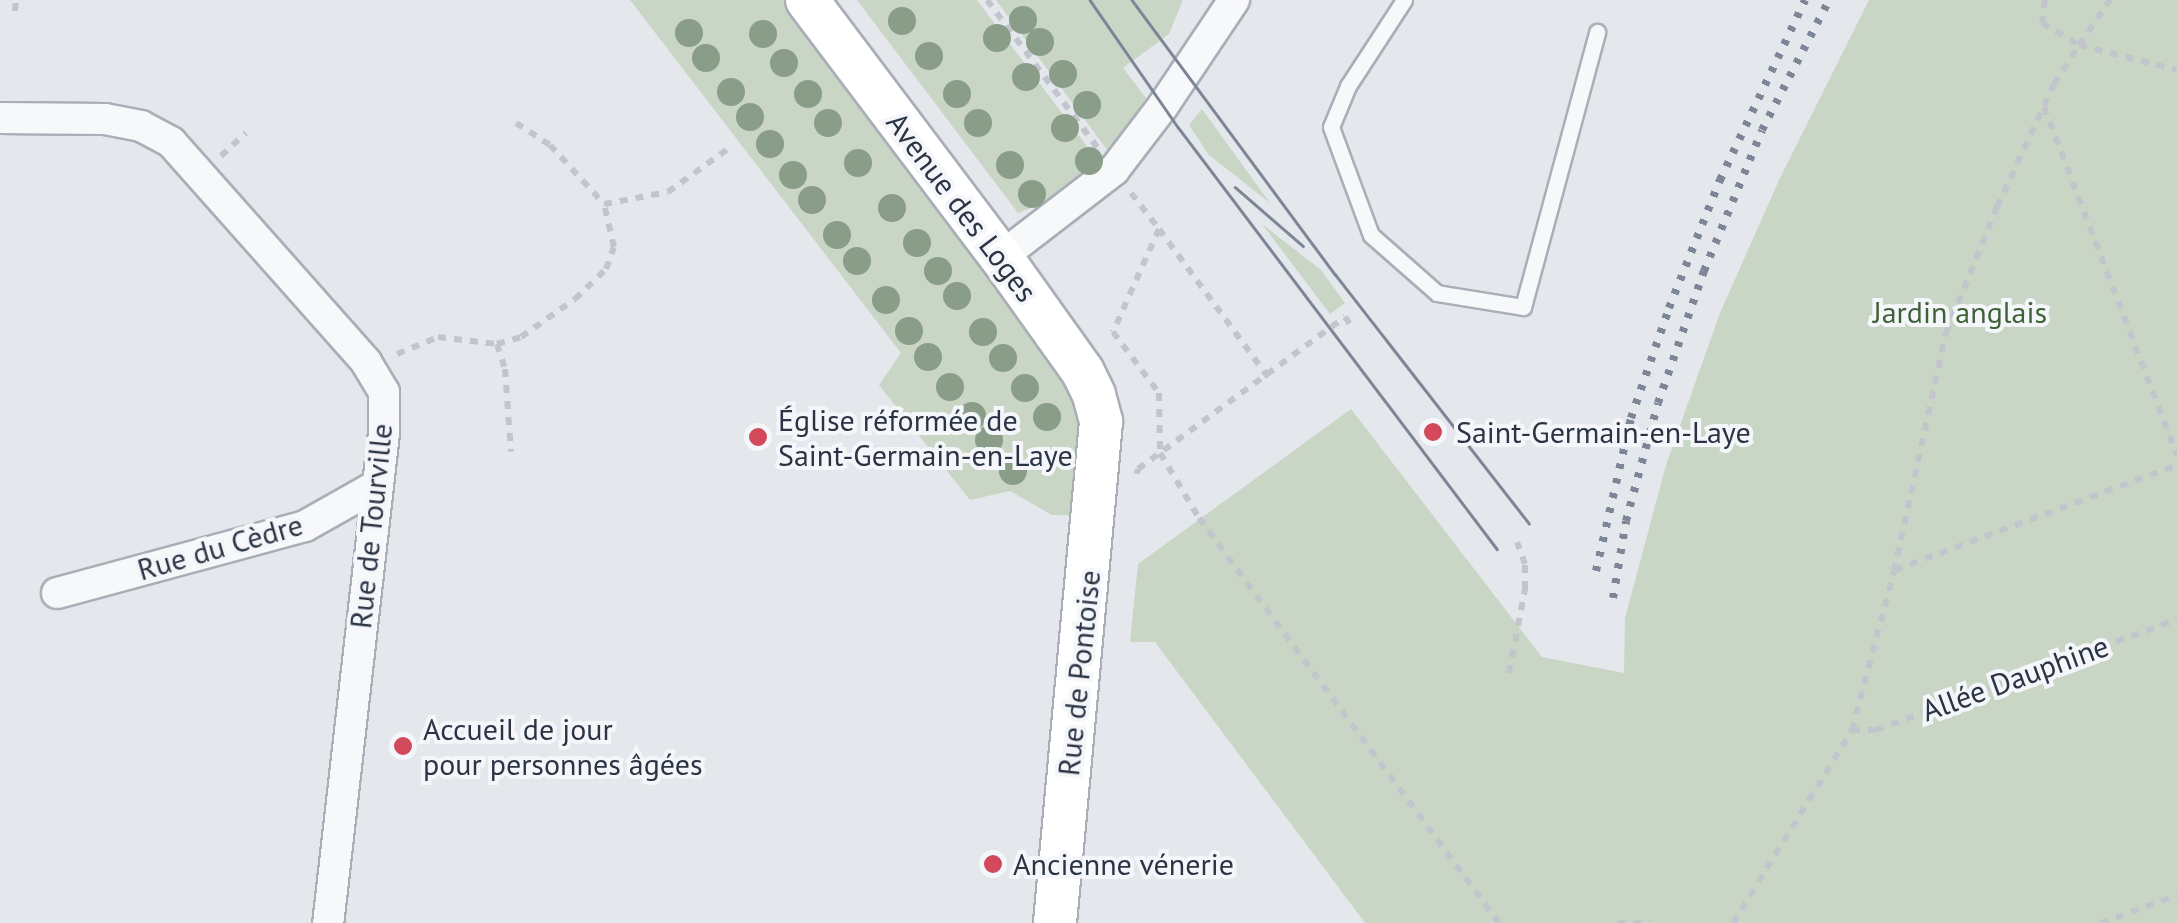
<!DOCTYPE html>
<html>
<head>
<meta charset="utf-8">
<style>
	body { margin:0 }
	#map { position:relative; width:2177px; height:923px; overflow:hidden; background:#e4e7ec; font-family:"PT Sans",sans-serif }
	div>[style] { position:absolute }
	.green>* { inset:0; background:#c9d6c5 }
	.path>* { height:6px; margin-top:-3px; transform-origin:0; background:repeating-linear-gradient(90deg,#c2c5cb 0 8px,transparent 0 16px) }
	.roads { filter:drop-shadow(2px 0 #a9aeb7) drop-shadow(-2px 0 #a9aeb7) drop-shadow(0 2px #a9aeb7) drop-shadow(0 -2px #a9aeb7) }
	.lane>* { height:15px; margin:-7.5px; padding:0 7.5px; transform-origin:7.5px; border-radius:7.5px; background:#f7f8fa }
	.street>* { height:30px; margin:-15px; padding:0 15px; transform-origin:15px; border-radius:15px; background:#f7f8fa }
	.secondary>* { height:42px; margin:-21px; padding:0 21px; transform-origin:21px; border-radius:21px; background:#fff }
	.tram>* { height:2.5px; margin:-1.25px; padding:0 1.25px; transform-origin:1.25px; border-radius:1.25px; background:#7d8696 }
	.rail>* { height:8px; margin-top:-4px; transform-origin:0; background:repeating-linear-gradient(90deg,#7d8696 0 5px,transparent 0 15px) }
	.trees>* { width:28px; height:28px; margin:-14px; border-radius:50%; background:#899d89 }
	.dots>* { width:28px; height:28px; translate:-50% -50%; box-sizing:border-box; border:5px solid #f4f6f9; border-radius:50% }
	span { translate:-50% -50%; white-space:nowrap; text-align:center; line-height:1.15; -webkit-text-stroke:8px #f4f6f9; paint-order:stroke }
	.street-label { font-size:30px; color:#2b3445 }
	.park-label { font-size:30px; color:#3f6138 }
	.poi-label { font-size:30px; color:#2b3445 }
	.left { translate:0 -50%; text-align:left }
</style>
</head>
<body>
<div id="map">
	<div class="green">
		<i style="clip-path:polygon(630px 0,783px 0,1073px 391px,1082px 411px,1077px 515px,1052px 515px,1010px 491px,970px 500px,879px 385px,901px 353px)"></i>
		<i style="clip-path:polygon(857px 0,977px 0,1101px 165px,1063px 195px,1018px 213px)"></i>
		<i style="clip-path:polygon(996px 0,1183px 0,1169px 34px,1123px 68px,1146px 98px,1111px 155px)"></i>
		<i style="clip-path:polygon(1869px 0,2177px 0,2177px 923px,1365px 923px,1155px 642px,1130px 642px,1138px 564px,1351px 409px,1542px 657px,1624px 673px,1625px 618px,1666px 465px,1720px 313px,1779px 180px)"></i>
		<i style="clip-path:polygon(1202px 109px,1270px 203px,1209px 155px,1189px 125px)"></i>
		<i style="clip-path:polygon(1262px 224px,1321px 270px,1345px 303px,1330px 314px)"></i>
	</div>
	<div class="path">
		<i style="left:987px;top:0;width:184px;rotate:53.2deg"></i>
		<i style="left:2045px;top:0;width:23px;rotate:97deg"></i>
		<i style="left:2042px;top:23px;width:43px;rotate:30.7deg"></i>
		<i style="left:2079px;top:45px;width:55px;rotate:-55.4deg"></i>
		<i style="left:15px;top:11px;width:11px;rotate:-85deg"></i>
		<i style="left:2044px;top:107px;width:373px;rotate:69.1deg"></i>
		<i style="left:516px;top:123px;width:40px;rotate:32.9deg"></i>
		<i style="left:550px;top:145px;width:80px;rotate:47.5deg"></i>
		<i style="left:604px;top:204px;width:65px;rotate:-10.6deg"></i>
		<i style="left:668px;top:192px;width:75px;rotate:-35.8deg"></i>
		<i style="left:221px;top:156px;width:34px;rotate:-43deg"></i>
		<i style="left:1131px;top:193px;width:46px;rotate:52.1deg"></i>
		<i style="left:1159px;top:229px;width:113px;rotate:114.1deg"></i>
		<i style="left:1113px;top:332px;width:76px;rotate:53deg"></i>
		<i style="left:1159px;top:393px;width:60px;rotate:89deg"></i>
		<i style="left:1160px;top:453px;width:76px;rotate:59deg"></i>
		<i style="left:1199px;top:518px;width:504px;rotate:53.47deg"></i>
		<i style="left:1159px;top:229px;width:184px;rotate:53.6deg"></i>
		<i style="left:497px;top:344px;width:26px;rotate:72deg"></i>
		<i style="left:505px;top:369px;width:83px;rotate:85.9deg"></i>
		<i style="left:397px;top:354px;width:44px;rotate:-22.5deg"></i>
		<i style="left:438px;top:337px;width:59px;rotate:6.8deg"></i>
		<i style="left:497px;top:344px;width:25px;rotate:-16deg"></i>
		<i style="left:521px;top:337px;width:66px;rotate:-35.1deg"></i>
		<i style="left:575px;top:299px;width:43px;rotate:-44.1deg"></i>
		<i style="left:606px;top:269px;width:23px;rotate:-70deg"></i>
		<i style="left:614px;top:247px;width:44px;rotate:-103.1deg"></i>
		<i style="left:1137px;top:474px;width:5px;rotate:-79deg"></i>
		<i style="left:1138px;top:469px;width:257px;rotate:-36.3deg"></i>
		<i style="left:1345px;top:317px;width:12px;rotate:55deg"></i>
		<i style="left:1895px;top:570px;width:301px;rotate:-20.4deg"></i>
		<i style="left:1509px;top:673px;width:86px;rotate:-79.2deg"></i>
		<i style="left:1525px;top:589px;width:25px;rotate:-90deg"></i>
		<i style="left:1525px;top:564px;width:23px;rotate:-110deg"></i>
		<i style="left:1852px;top:730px;width:24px"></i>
		<i style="left:1876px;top:730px;width:321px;rotate:-20.2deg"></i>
		<i style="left:1617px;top:923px;width:33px"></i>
		<i style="left:1733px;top:923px;width:227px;rotate:-58.3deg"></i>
		<i style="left:1852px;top:730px;width:164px;rotate:-75.2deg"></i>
		<i style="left:1894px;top:571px;width:244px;rotate:-77.7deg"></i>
		<i style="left:1946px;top:333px;width:136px;rotate:-68deg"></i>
		<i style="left:1997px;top:207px;width:136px;rotate:-65.1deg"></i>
		<i style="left:2054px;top:84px;width:46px;rotate:-57.3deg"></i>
		<i style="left:2079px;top:45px;width:101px;rotate:14.3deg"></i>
		<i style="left:2101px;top:923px;width:81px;rotate:-20.2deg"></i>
	</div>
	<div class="roads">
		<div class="lane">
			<i style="left:1404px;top:0;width:103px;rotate:123.1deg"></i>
			<i style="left:1348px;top:86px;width:44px;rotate:112.5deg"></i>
			<i style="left:1331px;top:127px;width:115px;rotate:69.7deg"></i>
			<i style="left:1371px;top:235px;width:88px;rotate:41.3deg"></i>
			<i style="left:1437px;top:293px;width:87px;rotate:9.2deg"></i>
			<i style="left:1523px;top:307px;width:285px;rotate:-74.9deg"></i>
		</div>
		<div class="street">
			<i style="left:0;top:118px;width:105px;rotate:0.5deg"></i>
			<i style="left:105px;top:119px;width:37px;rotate:11deg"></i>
			<i style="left:141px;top:126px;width:34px;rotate:28deg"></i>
			<i style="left:171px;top:142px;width:294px;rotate:48.4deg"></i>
			<i style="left:366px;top:362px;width:35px;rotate:59deg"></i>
			<i style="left:384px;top:392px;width:41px;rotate:90deg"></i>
			<i style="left:384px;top:433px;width:493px;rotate:96.5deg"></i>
			<i style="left:1001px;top:257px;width:143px;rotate:-37.6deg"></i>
			<i style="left:1114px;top:170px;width:81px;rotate:-52.6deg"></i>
			<i style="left:1163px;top:106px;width:128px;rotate:-56.2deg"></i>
			<i style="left:57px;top:593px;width:257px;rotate:-15.1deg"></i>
			<i style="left:305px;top:526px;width:81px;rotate:-29.4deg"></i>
		</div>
		<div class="secondary">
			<i style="left:807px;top:0;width:322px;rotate:53deg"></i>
			<i style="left:1001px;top:257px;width:141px;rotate:54.5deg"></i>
			<i style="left:1083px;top:372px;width:25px;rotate:64deg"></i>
			<i style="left:1094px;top:395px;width:28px;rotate:75deg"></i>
			<i style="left:1101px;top:422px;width:503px;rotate:95.25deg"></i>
		</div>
	</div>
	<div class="tram">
		<i style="left:1090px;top:0;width:155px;rotate:55.3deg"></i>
		<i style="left:1178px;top:127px;width:529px;rotate:52.91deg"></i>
		<i style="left:1132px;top:0;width:341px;rotate:53.5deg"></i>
		<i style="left:1335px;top:274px;width:316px;rotate:52.1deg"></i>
		<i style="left:1235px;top:187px;width:90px;rotate:40.9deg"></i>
	</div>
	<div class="rail">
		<i style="left:1596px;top:571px;width:157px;rotate:-77.1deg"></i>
		<i style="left:1631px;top:418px;width:116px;rotate:-70.9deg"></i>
		<i style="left:1669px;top:308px;width:138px;rotate:-68.3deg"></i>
		<i style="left:1720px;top:180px;width:199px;rotate:-64.7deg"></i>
		<i style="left:1613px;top:598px;width:78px;rotate:-80.4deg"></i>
		<i style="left:1626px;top:521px;width:122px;rotate:-74.8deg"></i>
		<i style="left:1658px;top:403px;width:140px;rotate:-70.8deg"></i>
		<i style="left:1704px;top:271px;width:152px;rotate:-67.6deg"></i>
		<i style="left:1762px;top:130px;width:146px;rotate:-62.7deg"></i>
	</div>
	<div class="trees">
		<i style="left:1023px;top:20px"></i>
		<i style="left:902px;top:21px"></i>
		<i style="left:689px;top:33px"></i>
		<i style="left:763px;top:34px"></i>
		<i style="left:997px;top:38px"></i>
		<i style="left:1040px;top:42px"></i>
		<i style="left:929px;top:56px"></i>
		<i style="left:706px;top:58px"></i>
		<i style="left:784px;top:63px"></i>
		<i style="left:1063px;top:74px"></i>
		<i style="left:1026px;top:77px"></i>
		<i style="left:731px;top:92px"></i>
		<i style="left:808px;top:94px"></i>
		<i style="left:957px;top:94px"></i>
		<i style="left:1087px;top:105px"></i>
		<i style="left:750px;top:117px"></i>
		<i style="left:828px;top:123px"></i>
		<i style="left:978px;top:123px"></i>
		<i style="left:1065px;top:128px"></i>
		<i style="left:770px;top:144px"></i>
		<i style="left:1089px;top:161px"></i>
		<i style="left:858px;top:163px"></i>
		<i style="left:1010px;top:165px"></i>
		<i style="left:793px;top:175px"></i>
		<i style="left:1032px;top:194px"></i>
		<i style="left:812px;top:200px"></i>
		<i style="left:892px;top:208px"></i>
		<i style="left:837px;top:235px"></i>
		<i style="left:917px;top:243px"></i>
		<i style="left:857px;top:261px"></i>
		<i style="left:938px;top:271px"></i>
		<i style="left:957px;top:296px"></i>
		<i style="left:886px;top:300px"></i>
		<i style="left:909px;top:331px"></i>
		<i style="left:983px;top:332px"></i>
		<i style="left:928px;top:357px"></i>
		<i style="left:1003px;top:358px"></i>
		<i style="left:950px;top:387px"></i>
		<i style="left:1025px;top:388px"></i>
		<i style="left:972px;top:416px"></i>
		<i style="left:1047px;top:417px"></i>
		<i style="left:989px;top:440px"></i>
		<i style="left:1013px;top:471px"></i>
	</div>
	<div class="dots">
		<i style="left:1433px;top:432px;background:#d1495b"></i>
		<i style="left:758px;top:437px;background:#d1495b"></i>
		<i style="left:403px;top:746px;background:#d1495b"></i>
		<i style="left:993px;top:864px;background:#d1495b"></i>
	</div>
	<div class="street-label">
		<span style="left:962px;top:207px;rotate:53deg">Avenue des Loges</span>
		<span style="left:371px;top:526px;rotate:-84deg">Rue de Tourville</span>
		<span style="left:220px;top:547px;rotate:-16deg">Rue du Cèdre</span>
		<span style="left:1079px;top:673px;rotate:-84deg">Rue de Pontoise</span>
		<span style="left:2015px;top:678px;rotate:-20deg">Allée Dauphine</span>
	</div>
	<div class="park-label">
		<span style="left:1960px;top:312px">Jardin anglais</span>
	</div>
	<div class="poi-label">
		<span class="left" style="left:778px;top:437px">Église réformée de<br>Saint-Germain-en-Laye</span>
		<span class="left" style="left:1456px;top:432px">Saint-Germain-en-Laye</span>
		<span class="left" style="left:423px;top:746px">Accueil de jour<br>pour personnes âgées</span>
		<span class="left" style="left:1013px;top:864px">Ancienne vénerie</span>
	</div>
</div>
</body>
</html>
